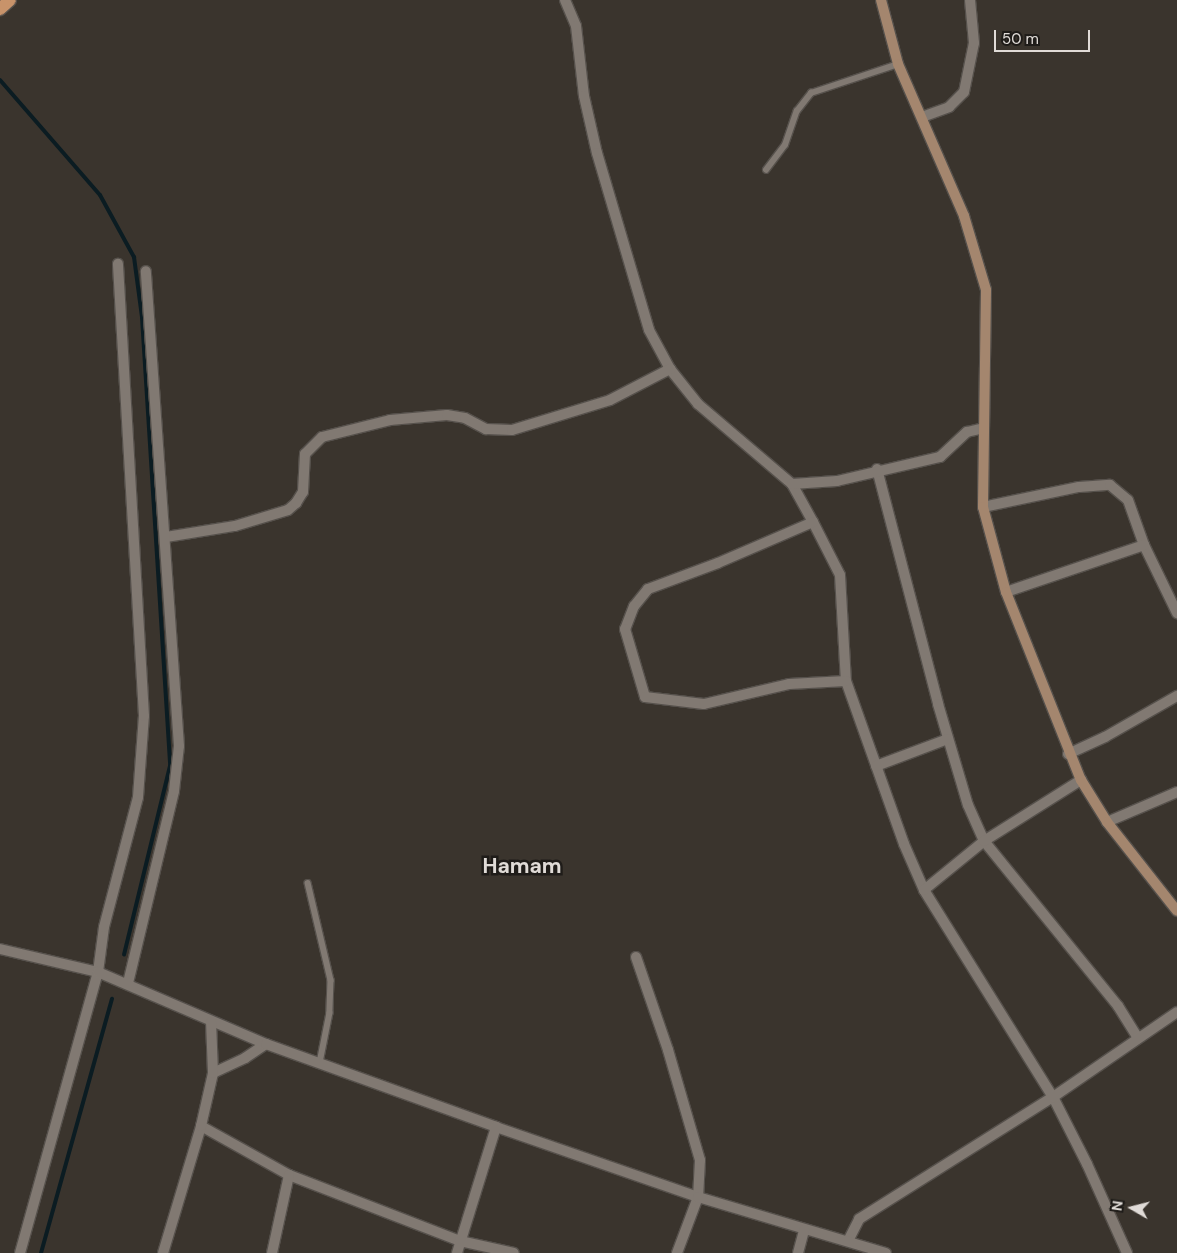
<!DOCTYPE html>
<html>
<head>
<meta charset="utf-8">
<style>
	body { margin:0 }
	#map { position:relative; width:1177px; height:1253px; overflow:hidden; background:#3a342d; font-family:"DM Sans",sans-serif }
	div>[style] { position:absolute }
	.stream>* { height:4px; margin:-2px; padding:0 2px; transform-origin:2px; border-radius:2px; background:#0b1c22 }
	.roads { filter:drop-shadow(1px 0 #56514c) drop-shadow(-1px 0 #56514c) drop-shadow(0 1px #56514c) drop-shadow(0 -1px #56514c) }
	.lane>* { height:5.5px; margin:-2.75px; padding:0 2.75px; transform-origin:2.75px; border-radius:2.75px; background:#817972 }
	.street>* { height:10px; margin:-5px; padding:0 5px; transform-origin:5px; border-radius:5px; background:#817972 }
	.secondary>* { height:10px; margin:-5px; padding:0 5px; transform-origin:5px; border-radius:5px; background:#a4866e }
	.primary>* { height:12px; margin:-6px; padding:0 6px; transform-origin:6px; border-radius:6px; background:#c8936a }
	span { translate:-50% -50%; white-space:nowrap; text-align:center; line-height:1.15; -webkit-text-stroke:5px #1f1c19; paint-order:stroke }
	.district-label { font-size:21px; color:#e0dbd7; font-weight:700 }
	.north { position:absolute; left:1107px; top:1183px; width:50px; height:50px; -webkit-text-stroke:4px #1f1c19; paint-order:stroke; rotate:278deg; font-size:14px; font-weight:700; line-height:20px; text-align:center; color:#e0dbd7 }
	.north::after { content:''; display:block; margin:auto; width:18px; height:22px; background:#e0dbd7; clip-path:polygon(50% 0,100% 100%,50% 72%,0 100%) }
	.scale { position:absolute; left:994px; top:30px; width:96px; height:22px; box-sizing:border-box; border:2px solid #e0dbd7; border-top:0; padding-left:6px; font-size:15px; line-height:18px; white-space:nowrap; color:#e0dbd7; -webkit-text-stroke:4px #1f1c19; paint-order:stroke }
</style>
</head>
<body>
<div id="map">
	<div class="stream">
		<i style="left:0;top:80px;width:152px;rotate:49deg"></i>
		<i style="left:100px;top:195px;width:71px;rotate:61.3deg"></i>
		<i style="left:134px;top:257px;width:61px;rotate:82.4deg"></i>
		<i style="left:142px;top:317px;width:450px;rotate:86.4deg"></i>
		<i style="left:170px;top:766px;width:194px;rotate:103.7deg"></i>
		<i style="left:41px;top:1253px;width:264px;rotate:-74.4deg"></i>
	</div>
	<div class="roads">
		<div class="lane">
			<i style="left:766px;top:170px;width:31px;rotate:-53deg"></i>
			<i style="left:785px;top:145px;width:36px;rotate:-71deg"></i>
			<i style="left:797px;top:111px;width:23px;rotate:-52deg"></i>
			<i style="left:811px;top:93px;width:92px;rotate:-18.4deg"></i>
			<i style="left:308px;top:883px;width:100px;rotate:76.7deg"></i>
			<i style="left:331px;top:980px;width:33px;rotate:92deg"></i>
			<i style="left:330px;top:1013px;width:51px;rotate:101.3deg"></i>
		</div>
		<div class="street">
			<i style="left:565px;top:0;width:28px;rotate:67deg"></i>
			<i style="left:576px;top:26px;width:70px;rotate:83.5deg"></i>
			<i style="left:584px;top:96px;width:58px;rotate:77.2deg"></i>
			<i style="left:597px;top:153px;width:184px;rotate:73.6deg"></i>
			<i style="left:649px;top:330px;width:44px;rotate:61.7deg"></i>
			<i style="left:670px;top:369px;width:45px;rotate:51.3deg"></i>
			<i style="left:698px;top:404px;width:123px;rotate:40.4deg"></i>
			<i style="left:792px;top:484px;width:43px;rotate:61.1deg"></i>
			<i style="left:813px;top:522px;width:59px;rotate:63deg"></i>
			<i style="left:840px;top:575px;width:106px;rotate:86.8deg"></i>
			<i style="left:846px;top:681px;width:173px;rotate:70.4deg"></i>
			<i style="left:904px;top:844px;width:50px;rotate:66.5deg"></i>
			<i style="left:924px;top:890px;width:244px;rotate:58.1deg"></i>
			<i style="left:1053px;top:1097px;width:75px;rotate:63.1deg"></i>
			<i style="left:1087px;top:1164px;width:98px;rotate:65.8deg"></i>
			<i style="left:922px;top:117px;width:29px;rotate:-20deg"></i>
			<i style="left:949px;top:107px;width:21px;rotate:-45deg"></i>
			<i style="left:964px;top:92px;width:50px;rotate:-78.5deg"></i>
			<i style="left:974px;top:43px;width:43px;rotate:-95.3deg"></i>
			<i style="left:877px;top:469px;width:243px;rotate:75.4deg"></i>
			<i style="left:938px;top:704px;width:105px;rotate:73.5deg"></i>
			<i style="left:968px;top:805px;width:39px;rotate:66deg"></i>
			<i style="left:984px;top:841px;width:213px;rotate:50.9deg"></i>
			<i style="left:1118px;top:1006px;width:36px;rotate:58deg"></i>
			<i style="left:792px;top:484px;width:45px;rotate:-3.8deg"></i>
			<i style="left:837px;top:481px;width:106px;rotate:-13.1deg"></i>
			<i style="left:940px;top:457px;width:37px;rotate:-43deg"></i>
			<i style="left:967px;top:432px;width:17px;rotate:-13deg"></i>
			<i style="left:983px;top:507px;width:98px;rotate:-11.8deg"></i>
			<i style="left:1079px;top:487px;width:31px;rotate:-4deg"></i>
			<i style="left:1110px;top:485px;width:23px;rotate:40deg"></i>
			<i style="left:1128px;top:500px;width:48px;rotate:70.4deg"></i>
			<i style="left:1144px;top:545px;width:76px;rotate:64.1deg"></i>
			<i style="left:813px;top:522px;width:103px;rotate:156.7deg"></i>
			<i style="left:718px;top:563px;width:75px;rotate:159.6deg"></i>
			<i style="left:648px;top:589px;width:22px;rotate:129deg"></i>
			<i style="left:634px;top:606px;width:25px;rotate:111deg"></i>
			<i style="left:625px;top:629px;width:71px;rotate:73.6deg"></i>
			<i style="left:645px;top:697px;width:59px;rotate:6.8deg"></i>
			<i style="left:704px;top:704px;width:87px;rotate:-13.2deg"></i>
			<i style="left:789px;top:684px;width:57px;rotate:-3deg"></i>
			<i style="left:166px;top:537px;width:70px;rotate:-9.1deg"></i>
			<i style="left:235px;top:526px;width:55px;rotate:-16.8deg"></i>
			<i style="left:288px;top:510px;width:11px;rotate:-41deg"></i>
			<i style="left:296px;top:503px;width:13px;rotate:-58deg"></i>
			<i style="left:303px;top:492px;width:38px;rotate:-87deg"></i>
			<i style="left:305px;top:454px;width:24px;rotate:-45deg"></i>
			<i style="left:322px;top:437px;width:70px;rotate:-14deg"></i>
			<i style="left:390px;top:420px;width:57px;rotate:-5deg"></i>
			<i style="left:447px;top:415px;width:18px;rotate:9deg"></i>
			<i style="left:465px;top:418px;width:24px;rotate:28deg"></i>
			<i style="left:486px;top:429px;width:26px;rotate:2deg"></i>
			<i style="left:512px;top:430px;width:102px;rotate:-17deg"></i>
			<i style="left:610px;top:400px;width:68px;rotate:-27.3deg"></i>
			<i style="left:1006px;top:592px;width:146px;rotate:-18.8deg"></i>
			<i style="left:1068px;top:754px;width:41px;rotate:-24.7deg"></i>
			<i style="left:1105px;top:737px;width:83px;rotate:-29.7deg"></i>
			<i style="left:876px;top:766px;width:77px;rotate:-20.6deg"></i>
			<i style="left:1107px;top:822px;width:76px;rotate:-23.2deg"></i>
			<i style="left:924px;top:890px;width:77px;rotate:-39.2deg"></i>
			<i style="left:984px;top:841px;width:115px;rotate:-32.2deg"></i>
			<i style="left:0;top:949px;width:101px;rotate:13.2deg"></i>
			<i style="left:98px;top:972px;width:45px;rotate:-82.4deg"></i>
			<i style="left:104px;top:927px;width:134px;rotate:-75.3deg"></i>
			<i style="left:138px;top:797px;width:81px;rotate:-85.8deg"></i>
			<i style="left:144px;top:716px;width:453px;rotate:-93.3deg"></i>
			<i style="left:636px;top:957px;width:98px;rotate:71deg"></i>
			<i style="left:668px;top:1050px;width:115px;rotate:73.8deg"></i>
			<i style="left:700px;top:1160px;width:37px;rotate:93deg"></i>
			<i style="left:698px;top:1197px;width:60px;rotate:110.6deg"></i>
			<i style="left:128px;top:983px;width:197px;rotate:-76.5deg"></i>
			<i style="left:174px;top:791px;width:45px;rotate:-83.7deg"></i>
			<i style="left:179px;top:746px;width:476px;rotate:-94deg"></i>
			<i style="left:213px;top:1073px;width:35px;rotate:-25deg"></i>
			<i style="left:245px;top:1058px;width:25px;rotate:-34deg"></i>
			<i style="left:201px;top:1126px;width:101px;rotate:29.1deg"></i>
			<i style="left:289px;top:1175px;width:183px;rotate:21.1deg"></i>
			<i style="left:460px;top:1241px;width:55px;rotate:12.5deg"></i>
			<i style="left:848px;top:1241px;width:25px;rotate:-63deg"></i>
			<i style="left:859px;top:1219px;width:229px;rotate:-32.2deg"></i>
			<i style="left:1053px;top:1097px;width:150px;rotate:-34.4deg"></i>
			<i style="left:20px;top:1253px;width:292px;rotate:-74.5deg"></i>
			<i style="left:98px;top:972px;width:183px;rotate:23.2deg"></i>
			<i style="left:266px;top:1044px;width:245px;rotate:19.8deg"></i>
			<i style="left:496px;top:1127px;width:214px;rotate:19.1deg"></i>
			<i style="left:698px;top:1197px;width:196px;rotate:16.6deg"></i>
			<i style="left:163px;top:1253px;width:133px;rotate:-73.3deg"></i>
			<i style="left:201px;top:1126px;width:54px;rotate:-77.2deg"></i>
			<i style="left:213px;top:1073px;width:51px;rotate:-92.2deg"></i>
			<i style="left:272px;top:1253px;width:80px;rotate:-77.7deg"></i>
			<i style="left:457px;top:1253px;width:132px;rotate:-72.8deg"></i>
			<i style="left:798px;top:1253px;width:24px;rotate:-75deg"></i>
		</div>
		<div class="secondary">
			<i style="left:881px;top:0;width:66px;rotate:75.1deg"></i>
			<i style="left:898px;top:64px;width:166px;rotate:66.5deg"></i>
			<i style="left:964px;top:216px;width:77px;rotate:73.4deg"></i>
			<i style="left:986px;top:290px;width:217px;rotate:90.8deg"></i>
			<i style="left:983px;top:507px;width:88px;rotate:74.9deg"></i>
			<i style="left:1006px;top:592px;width:202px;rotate:68.3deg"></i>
			<i style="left:1081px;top:780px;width:49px;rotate:58.2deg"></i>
			<i style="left:1107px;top:822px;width:113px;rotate:51.8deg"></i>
		</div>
		<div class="primary">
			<i style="left:0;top:9px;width:13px;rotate:-42deg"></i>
		</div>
	</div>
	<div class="district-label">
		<span style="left:522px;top:866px">Hamam</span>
	</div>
	<div class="north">N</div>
	<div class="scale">50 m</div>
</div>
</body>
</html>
